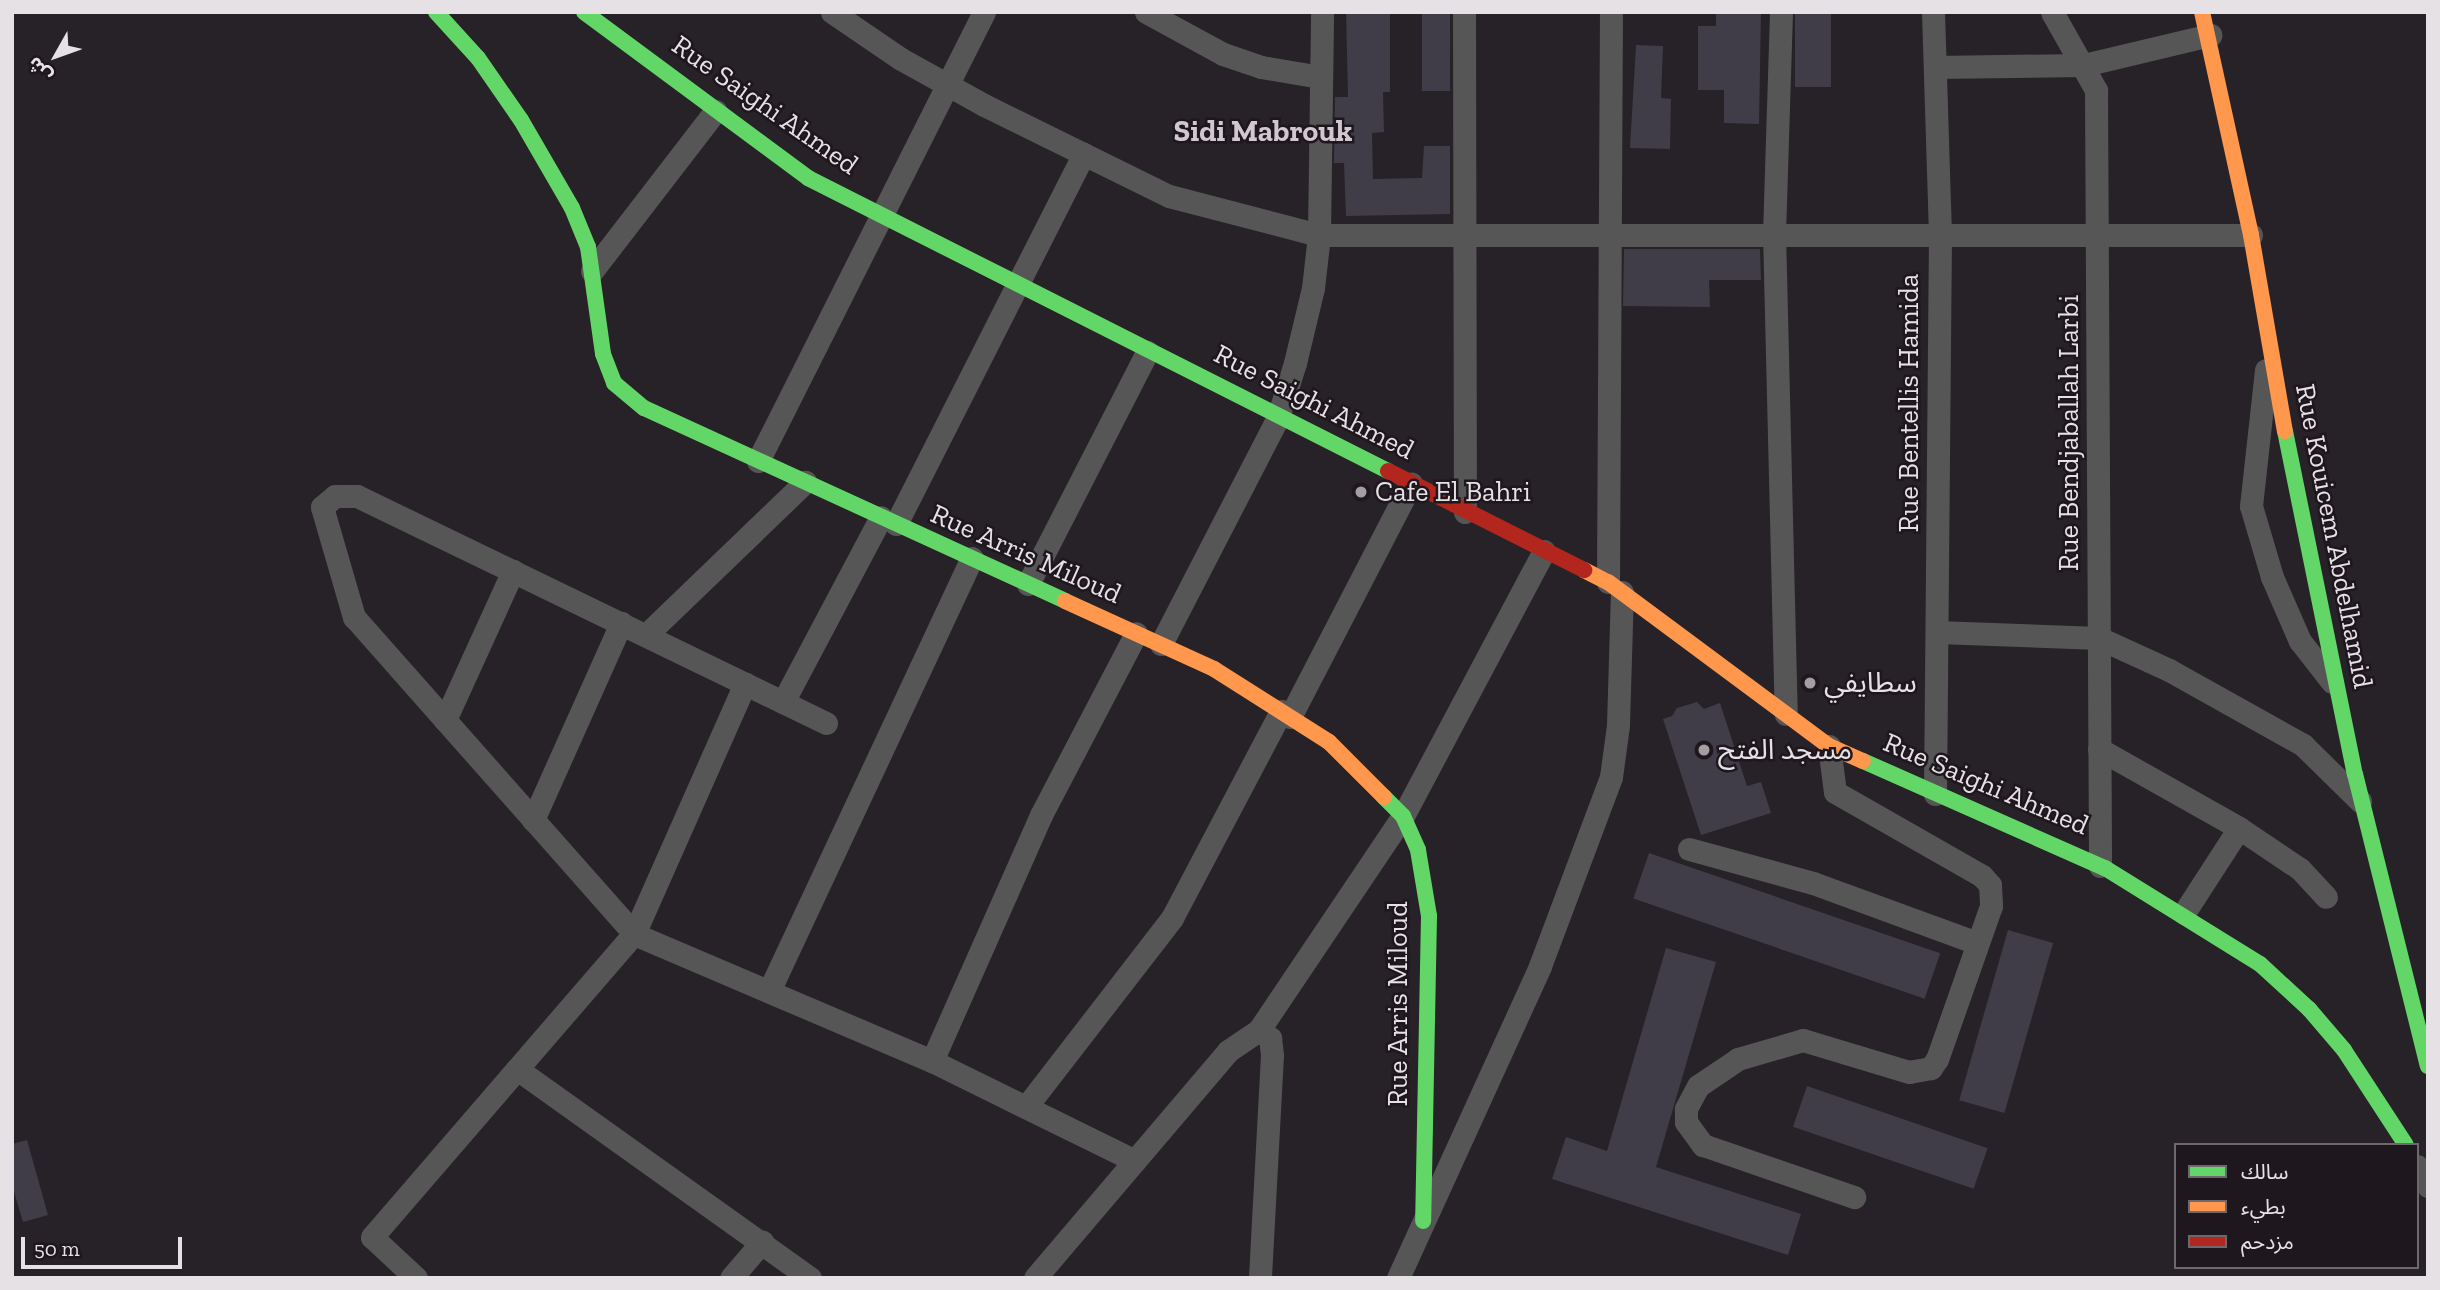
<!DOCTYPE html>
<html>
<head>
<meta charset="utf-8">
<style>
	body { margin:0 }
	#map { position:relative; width:2440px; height:1290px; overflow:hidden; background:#262227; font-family:"Zilla Slab","Noto Sans Arabic",serif }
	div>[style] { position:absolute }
	.building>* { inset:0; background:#403d49; transform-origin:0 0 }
	.street>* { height:23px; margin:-11.5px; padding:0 11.5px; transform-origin:11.5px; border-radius:11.5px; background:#575657 }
	.fast>* { height:16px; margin:-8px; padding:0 8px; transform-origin:8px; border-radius:8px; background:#63d668 }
	.slow>* { height:16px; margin:-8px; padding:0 8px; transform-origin:8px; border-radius:8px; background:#ff974d }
	.jam>* { height:16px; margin:-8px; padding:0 8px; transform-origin:8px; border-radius:8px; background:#b3261e }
	.dots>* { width:19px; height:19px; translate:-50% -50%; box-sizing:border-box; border:4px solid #1e171e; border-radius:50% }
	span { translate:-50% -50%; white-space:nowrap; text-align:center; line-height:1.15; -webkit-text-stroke:5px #1e171e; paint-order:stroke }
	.street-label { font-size:28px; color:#e5e1e5 }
	.poi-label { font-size:28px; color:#e5e1e5 }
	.left { translate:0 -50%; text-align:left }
	.neighbourhood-label { font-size:30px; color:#d0c7d0; font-weight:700 }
	.frame { position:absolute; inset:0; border:14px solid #e5e1e5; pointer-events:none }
	.legend { position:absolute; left:2174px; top:1143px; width:245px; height:126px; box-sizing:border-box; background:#1e171e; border:2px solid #6e686e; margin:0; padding:9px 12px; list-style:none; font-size:21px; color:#e5e1e5 }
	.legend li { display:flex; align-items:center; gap:14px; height:35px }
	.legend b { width:35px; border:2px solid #6e686e }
	.north { position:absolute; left:21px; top:21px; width:70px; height:70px; -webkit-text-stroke:5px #1e171e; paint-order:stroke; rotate:230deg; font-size:19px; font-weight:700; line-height:28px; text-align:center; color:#e5e1e5 }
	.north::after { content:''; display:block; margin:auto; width:24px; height:32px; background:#e5e1e5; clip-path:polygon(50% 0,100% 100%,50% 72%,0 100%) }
	.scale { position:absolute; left:21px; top:1237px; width:161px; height:32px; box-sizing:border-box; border:4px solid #e5e1e5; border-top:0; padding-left:9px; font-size:21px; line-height:24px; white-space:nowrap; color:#e5e1e5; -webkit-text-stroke:5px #1e171e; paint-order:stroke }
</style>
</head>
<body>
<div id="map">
	<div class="building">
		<i style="clip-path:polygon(1346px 12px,1390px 12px,1390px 92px,1383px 92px,1384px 132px,1372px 133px,1373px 179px,1422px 178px,1424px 146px,1450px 146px,1450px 214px,1346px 216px,1344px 163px,1334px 163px,1335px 97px,1348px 97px)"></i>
		<i style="left:1422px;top:12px;width:28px;height:79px"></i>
		<i style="clip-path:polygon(1716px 12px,1761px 12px,1759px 124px,1724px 123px,1724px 90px,1698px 90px,1698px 26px,1716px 26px)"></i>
		<i style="left:1795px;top:12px;width:36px;height:75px"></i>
		<i style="clip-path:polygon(1636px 45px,1663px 46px,1661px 98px,1671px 99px,1670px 149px,1630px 148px)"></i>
		<i style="clip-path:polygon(1624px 249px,1760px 249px,1761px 280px,1709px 280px,1710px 307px,1623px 306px)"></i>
		<i style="clip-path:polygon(1697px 702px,1704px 709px,1720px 703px,1747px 786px,1761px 782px,1771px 813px,1701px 835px,1663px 719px,1672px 716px,1677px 708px)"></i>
		<i style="left:1649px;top:853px;width:308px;height:48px;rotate:19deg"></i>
		<i style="left:2008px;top:930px;width:47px;height:177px;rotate:16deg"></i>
		<i style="clip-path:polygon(1666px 948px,1716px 962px,1656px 1167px,1801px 1214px,1788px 1255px,1552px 1179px,1566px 1137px,1607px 1151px)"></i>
		<i style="left:1807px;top:1086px;width:191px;height:43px;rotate:19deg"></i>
		<i style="clip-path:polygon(27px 1140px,48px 1215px,23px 1222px,12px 1185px,12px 1144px)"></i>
	</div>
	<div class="street">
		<i style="left:832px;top:12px;width:83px;rotate:34.3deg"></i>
		<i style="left:901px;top:59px;width:95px;rotate:29deg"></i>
		<i style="left:984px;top:105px;width:206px;rotate:26.2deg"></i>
		<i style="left:1169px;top:196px;width:155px;rotate:14.6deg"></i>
		<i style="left:1319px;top:235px;width:932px"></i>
		<i style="left:1146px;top:12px;width:88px;rotate:28.6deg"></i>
		<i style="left:1223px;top:54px;width:40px;rotate:18.9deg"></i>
		<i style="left:1261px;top:67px;width:61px;rotate:9.5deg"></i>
		<i style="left:1464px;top:12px;width:500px;rotate:89.89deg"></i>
		<i style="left:1781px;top:12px;width:220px;rotate:91.8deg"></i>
		<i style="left:1774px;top:232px;width:482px;rotate:88.6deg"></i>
		<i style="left:1933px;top:12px;width:221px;rotate:88.2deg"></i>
		<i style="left:1940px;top:233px;width:561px;rotate:90.51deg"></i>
		<i style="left:2052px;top:12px;width:90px;rotate:60.6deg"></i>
		<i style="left:2096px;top:90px;width:776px;rotate:89.7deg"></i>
		<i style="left:1935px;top:67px;width:149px;rotate:-0.8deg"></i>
		<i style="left:2084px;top:65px;width:130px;rotate:-13.4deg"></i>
		<i style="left:592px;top:271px;width:202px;rotate:-52.4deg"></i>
		<i style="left:2266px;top:370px;width:137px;rotate:96.3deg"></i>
		<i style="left:2251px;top:506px;width:74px;rotate:73.5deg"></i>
		<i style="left:2272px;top:577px;width:70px;rotate:66.4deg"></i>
		<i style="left:2300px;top:641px;width:52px;rotate:52deg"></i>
		<i style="left:758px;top:461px;width:503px;rotate:-63.28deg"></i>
		<i style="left:896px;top:524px;width:415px;rotate:-63.1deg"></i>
		<i style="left:1608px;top:582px;width:570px;rotate:-89.7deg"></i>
		<i style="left:1028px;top:584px;width:261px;rotate:-62.8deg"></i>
		<i style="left:1937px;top:632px;width:162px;rotate:2.1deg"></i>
		<i style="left:2099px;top:638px;width:77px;rotate:24.6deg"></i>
		<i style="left:2169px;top:670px;width:154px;rotate:29.2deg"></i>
		<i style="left:2303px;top:745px;width:80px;rotate:44.5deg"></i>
		<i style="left:646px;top:635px;width:221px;rotate:-43.9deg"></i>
		<i style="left:1161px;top:644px;width:255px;rotate:-62.7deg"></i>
		<i style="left:1278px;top:417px;width:57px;rotate:-72.5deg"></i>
		<i style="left:1295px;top:363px;width:77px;rotate:-76.5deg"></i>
		<i style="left:1313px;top:288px;width:53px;rotate:-83.5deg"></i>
		<i style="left:1319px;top:235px;width:223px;rotate:-89.2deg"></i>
		<i style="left:783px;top:702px;width:209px;rotate:-62.1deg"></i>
		<i style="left:1290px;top:717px;width:263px;rotate:-62.6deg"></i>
		<i style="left:445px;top:720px;width:164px;rotate:-65.5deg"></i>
		<i style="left:826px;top:723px;width:521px;rotate:-154.17deg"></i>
		<i style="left:357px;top:496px;width:22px;rotate:180deg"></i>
		<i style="left:335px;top:496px;width:17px;rotate:140deg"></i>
		<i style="left:322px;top:507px;width:115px;rotate:73.8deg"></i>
		<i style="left:354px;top:617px;width:423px;rotate:48.5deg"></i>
		<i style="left:634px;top:934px;width:324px;rotate:23.1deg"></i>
		<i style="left:932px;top:1061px;width:226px;rotate:26.2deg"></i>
		<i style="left:1829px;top:746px;width:46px;rotate:82.6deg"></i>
		<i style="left:1835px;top:792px;width:169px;rotate:29.7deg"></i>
		<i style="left:1982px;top:876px;width:12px;rotate:48deg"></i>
		<i style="left:1990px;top:885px;width:21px;rotate:87deg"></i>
		<i style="left:1991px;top:906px;width:162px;rotate:109.4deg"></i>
		<i style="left:1937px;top:1059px;width:11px;rotate:124deg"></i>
		<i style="left:1931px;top:1068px;width:22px;rotate:170deg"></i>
		<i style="left:1909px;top:1072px;width:111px;rotate:-163.2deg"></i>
		<i style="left:1803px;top:1040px;width:68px;rotate:163.7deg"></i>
		<i style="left:1738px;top:1059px;width:48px;rotate:146deg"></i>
		<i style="left:1698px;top:1086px;width:26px;rotate:118deg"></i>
		<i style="left:1686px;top:1109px;width:13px;rotate:90deg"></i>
		<i style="left:1686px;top:1122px;width:29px;rotate:54deg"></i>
		<i style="left:1703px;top:1145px;width:160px;rotate:19deg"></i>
		<i style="left:2099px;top:749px;width:161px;rotate:29.4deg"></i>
		<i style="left:2239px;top:828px;width:73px;rotate:33.9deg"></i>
		<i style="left:2300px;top:869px;width:38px;rotate:47deg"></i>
		<i style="left:533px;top:820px;width:216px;rotate:-65.9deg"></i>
		<i style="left:1689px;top:849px;width:129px;rotate:15.3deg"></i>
		<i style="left:1813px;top:883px;width:175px;rotate:20.1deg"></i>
		<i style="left:2184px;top:913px;width:101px;rotate:-57.1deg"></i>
		<i style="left:769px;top:991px;width:478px;rotate:-64.9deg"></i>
		<i style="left:1259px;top:1030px;width:258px;rotate:-56.1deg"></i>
		<i style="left:1403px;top:816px;width:300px;rotate:-62deg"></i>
		<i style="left:932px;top:1061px;width:269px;rotate:-66.1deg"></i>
		<i style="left:1041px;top:815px;width:205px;rotate:-62.4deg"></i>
		<i style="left:517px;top:1069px;width:360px;rotate:35.5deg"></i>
		<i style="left:1026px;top:1107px;width:239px;rotate:-52.3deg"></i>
		<i style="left:1172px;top:918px;width:234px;rotate:-62.2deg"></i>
		<i style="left:2417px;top:1166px;width:23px;rotate:61deg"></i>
		<i style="left:416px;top:1278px;width:60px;rotate:-137deg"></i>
		<i style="left:372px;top:1237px;width:401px;rotate:-49.2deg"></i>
		<i style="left:634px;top:934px;width:274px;rotate:-66.1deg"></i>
		<i style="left:731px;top:1278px;width:48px;rotate:-49.3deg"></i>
		<i style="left:1035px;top:1278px;width:298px;rotate:-49.6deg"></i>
		<i style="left:1228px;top:1051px;width:37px;rotate:-34deg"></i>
		<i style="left:1259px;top:1030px;width:14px;rotate:36deg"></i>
		<i style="left:1270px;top:1038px;width:17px;rotate:83deg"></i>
		<i style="left:1272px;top:1055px;width:223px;rotate:93.1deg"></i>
		<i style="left:1398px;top:1278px;width:343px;rotate:-65.5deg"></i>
		<i style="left:1540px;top:966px;width:202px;rotate:-69.4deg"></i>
		<i style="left:1611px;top:777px;width:52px;rotate:-82.3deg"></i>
		<i style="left:1618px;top:725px;width:133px;rotate:-88.3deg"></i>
	</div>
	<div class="fast">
		<i style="left:436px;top:12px;width:62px;rotate:47.6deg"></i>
		<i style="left:478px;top:58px;width:75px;rotate:55.3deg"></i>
		<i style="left:521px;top:120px;width:102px;rotate:59.9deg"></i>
		<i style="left:572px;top:208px;width:42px;rotate:67.7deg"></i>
		<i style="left:588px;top:247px;width:108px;rotate:82deg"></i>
		<i style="left:603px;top:354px;width:31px;rotate:69deg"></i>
		<i style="left:614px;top:383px;width:39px;rotate:40deg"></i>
		<i style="left:644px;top:408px;width:463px;rotate:24.6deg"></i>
		<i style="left:584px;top:12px;width:279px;rotate:36.5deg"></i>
		<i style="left:808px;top:178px;width:650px;rotate:26.8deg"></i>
		<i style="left:2285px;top:431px;width:350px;rotate:78.5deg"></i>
		<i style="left:2355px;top:774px;width:301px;rotate:76deg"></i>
		<i style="left:1863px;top:761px;width:265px;rotate:23.9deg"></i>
		<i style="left:2105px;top:868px;width:182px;rotate:31.8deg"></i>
		<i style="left:2260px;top:964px;width:67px;rotate:42.6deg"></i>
		<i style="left:2309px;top:1009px;width:54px;rotate:49.5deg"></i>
		<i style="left:2344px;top:1050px;width:113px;rotate:56.9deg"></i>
		<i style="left:1384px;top:797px;width:27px;rotate:45deg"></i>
		<i style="left:1403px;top:816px;width:37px;rotate:66deg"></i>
		<i style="left:1418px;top:850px;width:67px;rotate:80.5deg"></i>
		<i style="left:1429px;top:916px;width:305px;rotate:91.1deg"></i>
	</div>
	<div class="slow">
		<i style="left:2202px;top:12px;width:228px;rotate:77.6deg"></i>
		<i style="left:2251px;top:235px;width:199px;rotate:80.2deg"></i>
		<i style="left:1584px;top:570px;width:27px;rotate:27deg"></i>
		<i style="left:1608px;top:582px;width:275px;rotate:36.6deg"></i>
		<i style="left:1829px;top:746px;width:37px;rotate:24deg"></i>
		<i style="left:1065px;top:601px;width:164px;rotate:24.5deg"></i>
		<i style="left:1214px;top:669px;width:136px;rotate:32.4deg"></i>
		<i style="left:1329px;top:742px;width:78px;rotate:45deg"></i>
	</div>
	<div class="jam">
		<i style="left:1388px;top:471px;width:220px;rotate:26.8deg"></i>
	</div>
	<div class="dots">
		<i style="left:1361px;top:492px;background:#a29ea2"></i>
		<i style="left:1810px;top:683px;background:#a29ea2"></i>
		<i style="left:1704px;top:750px;background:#a29ea2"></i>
	</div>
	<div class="street-label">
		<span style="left:765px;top:105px;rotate:35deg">Rue Saighi Ahmed</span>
		<span style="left:1314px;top:402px;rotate:27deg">Rue Saighi Ahmed</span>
		<span style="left:1909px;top:403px;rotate:-90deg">Rue Bentellis Hamida</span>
		<span style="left:2069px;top:433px;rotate:-90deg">Rue Bendjaballah Larbi</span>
		<span style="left:2334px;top:536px;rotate:79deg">Rue Kouicem Abdelhamid</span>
		<span style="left:1026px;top:554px;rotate:24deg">Rue Arris Miloud</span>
		<span style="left:1986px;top:784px;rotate:23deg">Rue Saighi Ahmed</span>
		<span style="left:1398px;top:1004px;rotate:-90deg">Rue Arris Miloud</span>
	</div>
	<div class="poi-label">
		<span class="left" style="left:1375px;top:492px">Cafe El Bahri</span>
		<span class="left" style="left:1824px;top:683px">سطايفي</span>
		<span class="left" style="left:1718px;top:750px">مسجد الفتح</span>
	</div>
	<div class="neighbourhood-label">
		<span style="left:1263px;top:131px">Sidi Mabrouk</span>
	</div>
	<div class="frame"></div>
	<ul class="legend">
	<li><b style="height:9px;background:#63d668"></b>سالك</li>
	<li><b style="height:9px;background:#ff974d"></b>بطيء</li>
	<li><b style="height:9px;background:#b3261e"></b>مزدحم</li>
	</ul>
	<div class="north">ش</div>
	<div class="scale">50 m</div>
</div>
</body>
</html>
